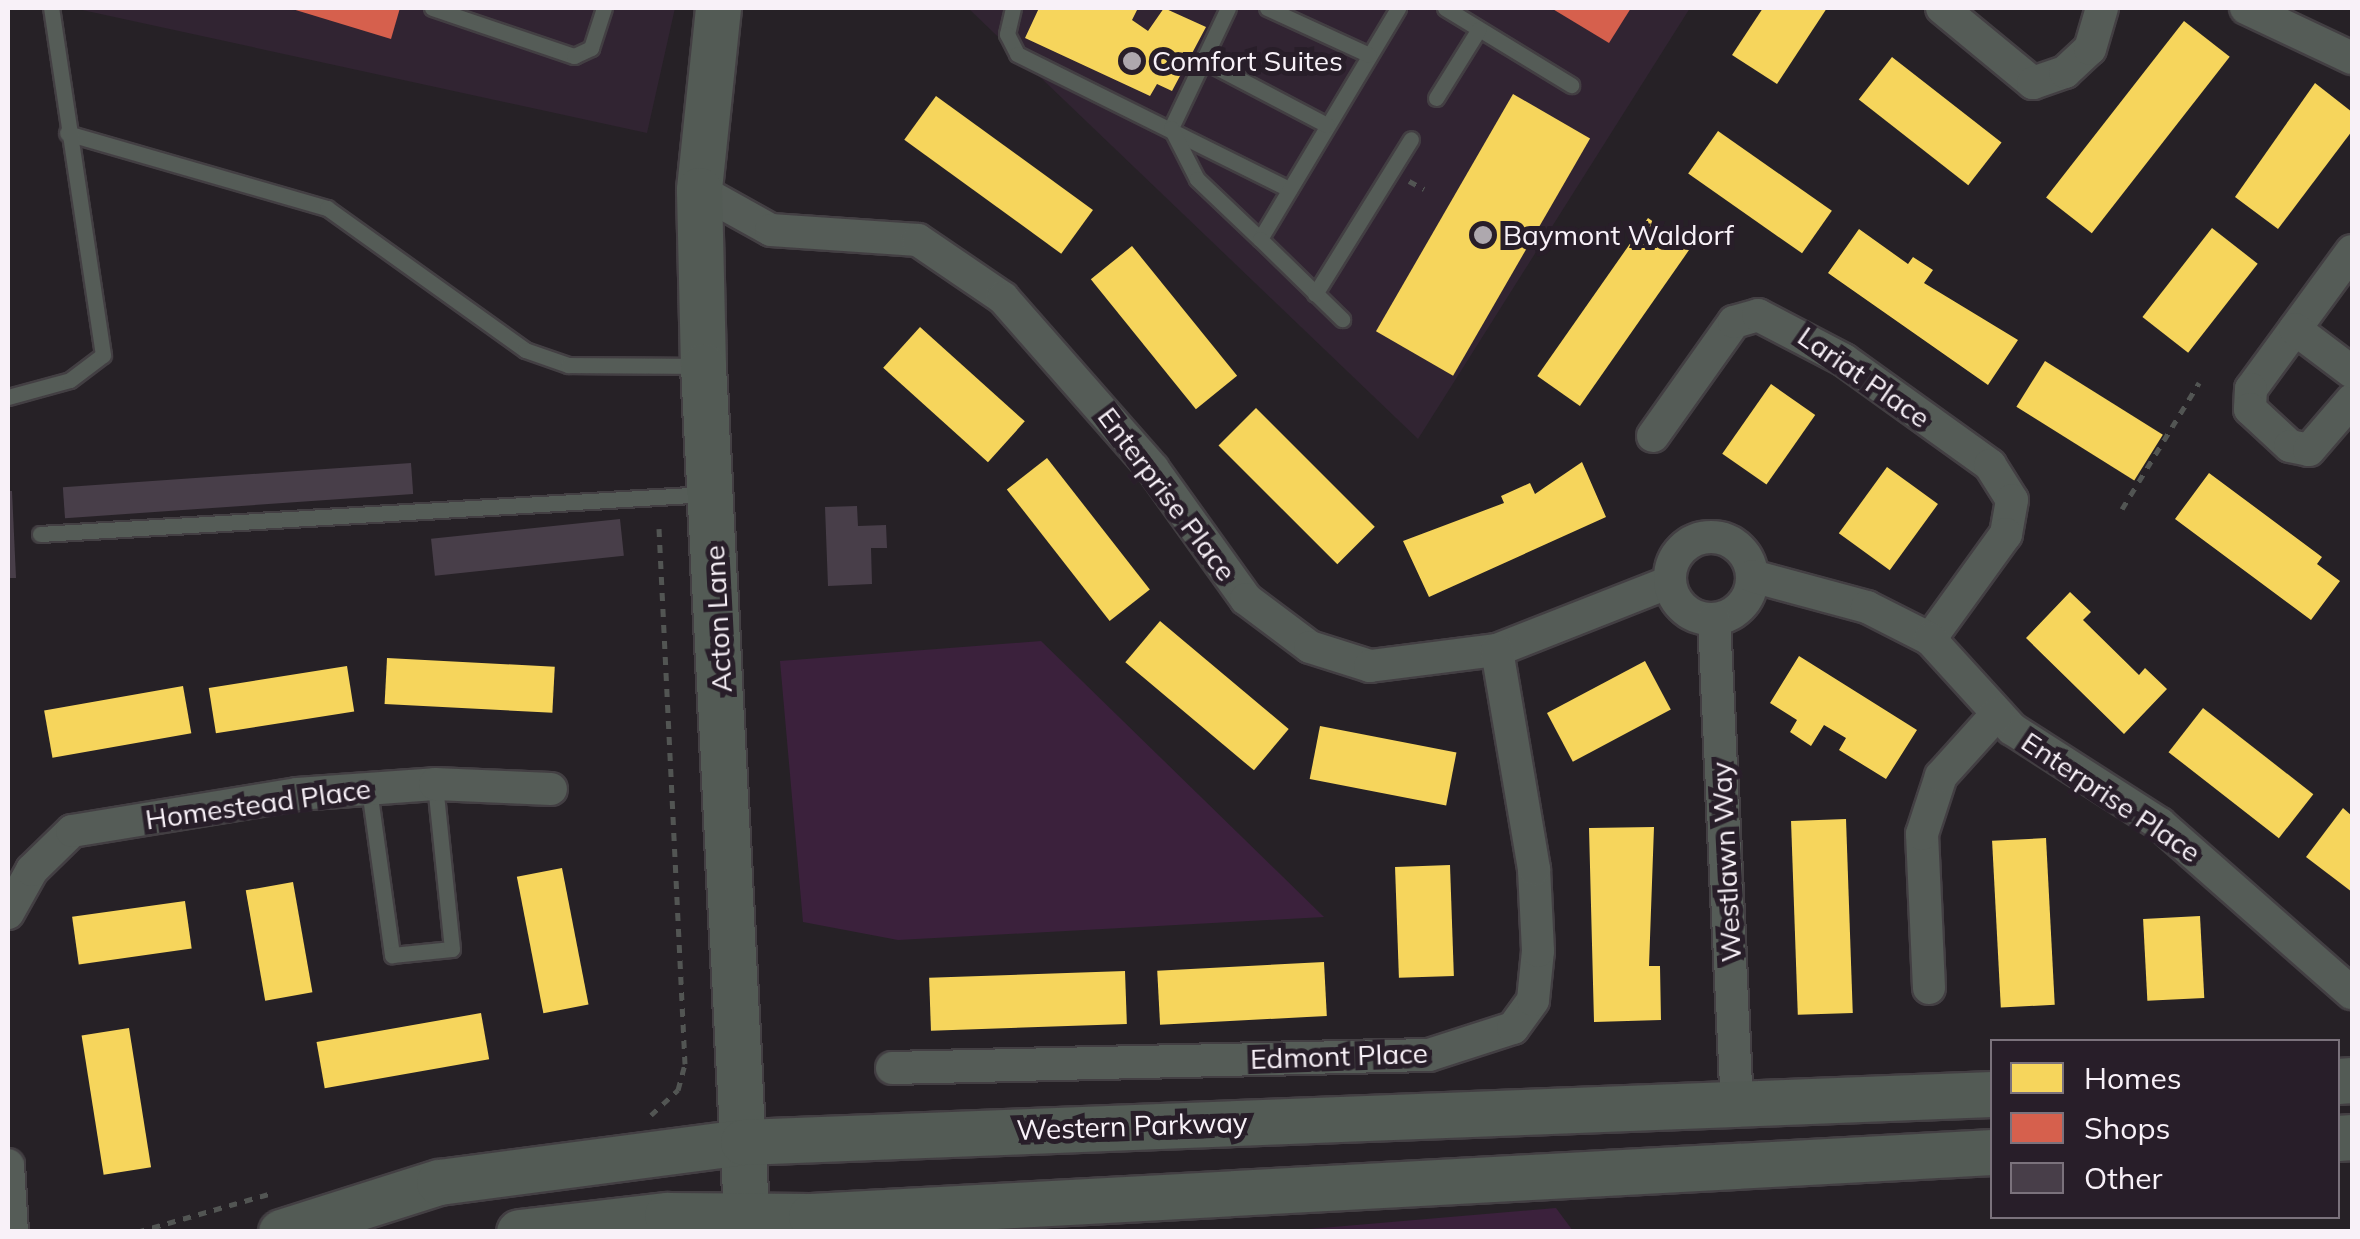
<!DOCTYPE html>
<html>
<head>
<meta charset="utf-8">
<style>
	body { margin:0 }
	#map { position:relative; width:2360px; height:1239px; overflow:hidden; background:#262126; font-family:Mulish,sans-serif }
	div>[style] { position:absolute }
	.built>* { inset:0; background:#312432 }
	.green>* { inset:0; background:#3b213c }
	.homes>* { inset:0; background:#f6d55c; transform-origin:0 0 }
	.shops>* { inset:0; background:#d6604d }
	.building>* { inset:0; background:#483e49; transform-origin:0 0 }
	.path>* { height:5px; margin-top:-2.5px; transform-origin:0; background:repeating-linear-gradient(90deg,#525553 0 8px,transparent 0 16px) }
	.roads { filter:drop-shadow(2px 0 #433f43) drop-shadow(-2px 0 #433f43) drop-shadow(0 2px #433f43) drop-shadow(0 -2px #433f43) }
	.lane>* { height:15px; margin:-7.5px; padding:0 7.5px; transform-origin:7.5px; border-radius:7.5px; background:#555c57 }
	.street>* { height:32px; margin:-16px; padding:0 16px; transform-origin:16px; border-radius:16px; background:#555c57 }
	.street>.ring { margin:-16px; padding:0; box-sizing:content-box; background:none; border:32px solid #555c57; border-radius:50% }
	.secondary>* { height:45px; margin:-22.5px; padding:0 22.5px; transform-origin:22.5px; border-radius:22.5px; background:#535b55 }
	.dots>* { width:28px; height:28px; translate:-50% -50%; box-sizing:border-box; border:5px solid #281e29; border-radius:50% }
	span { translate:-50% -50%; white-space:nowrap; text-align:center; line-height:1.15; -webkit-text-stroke:10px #281e29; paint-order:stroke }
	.poi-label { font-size:28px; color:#f8f1f8 }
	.left { translate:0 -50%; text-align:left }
	.street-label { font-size:28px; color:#f8f1f8 }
	.frame { position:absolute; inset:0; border:10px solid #f8f1f8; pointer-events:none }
	.legend { position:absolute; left:1990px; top:1039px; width:350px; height:180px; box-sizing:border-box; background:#281e29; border:2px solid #7b727c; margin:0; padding:12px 18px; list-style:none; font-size:30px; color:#f8f1f8 }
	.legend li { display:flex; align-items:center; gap:20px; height:50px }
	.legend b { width:50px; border:2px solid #7b727c }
</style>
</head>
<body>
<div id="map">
	<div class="built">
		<i style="clip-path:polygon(73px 8px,675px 8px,647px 133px)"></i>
		<i style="clip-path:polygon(968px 8px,1690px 8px,1418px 439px)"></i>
	</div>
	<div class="green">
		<i style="clip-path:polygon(1041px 641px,1324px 917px,898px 940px,803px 922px,780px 661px)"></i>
		<i style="clip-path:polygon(1556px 1208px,1573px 1231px,1286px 1231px)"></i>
	</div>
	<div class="homes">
		<i style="clip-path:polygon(1039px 8px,1138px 8px,1132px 20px,1148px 31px,1164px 8px,1206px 27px,1172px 91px,1157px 84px,1150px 96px,1025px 38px)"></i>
		<i style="clip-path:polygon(1763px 8px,1827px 8px,1777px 84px,1732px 55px)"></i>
		<i style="left:2184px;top:21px;width:58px;height:224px;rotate:38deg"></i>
		<i style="left:1892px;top:57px;width:139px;height:54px;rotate:38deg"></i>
		<i style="clip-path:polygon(2315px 83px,2352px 112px,2352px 131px,2278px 229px,2235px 197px)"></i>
		<i style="left:1513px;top:94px;width:89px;height:274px;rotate:30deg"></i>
		<i style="left:936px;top:96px;width:194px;height:54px;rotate:36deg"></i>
		<i style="left:1718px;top:131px;width:139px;height:52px;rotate:35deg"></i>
		<i style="left:1648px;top:218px;width:52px;height:193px;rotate:35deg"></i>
		<i style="left:2212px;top:228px;width:58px;height:113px;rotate:38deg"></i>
		<i style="clip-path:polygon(1859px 229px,1908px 264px,1913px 257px,1933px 270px,1924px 283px,2018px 340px,1988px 385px,1828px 273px)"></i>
		<i style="left:1132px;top:246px;width:167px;height:53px;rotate:51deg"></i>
		<i style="left:920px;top:327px;width:141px;height:55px;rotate:42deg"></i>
		<i style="left:2045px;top:361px;width:139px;height:54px;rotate:32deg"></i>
		<i style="left:1771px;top:384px;width:54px;height:85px;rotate:35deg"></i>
		<i style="left:1256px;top:408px;width:168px;height:53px;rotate:45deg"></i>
		<i style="left:1047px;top:458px;width:167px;height:51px;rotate:52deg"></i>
		<i style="clip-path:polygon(1582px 462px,1606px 517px,1429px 597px,1403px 541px,1504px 503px,1501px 496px,1530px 483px,1535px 494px)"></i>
		<i style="left:1887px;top:467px;width:63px;height:82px;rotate:36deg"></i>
		<i style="clip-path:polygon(2209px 473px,2322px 557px,2317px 564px,2340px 581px,2311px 620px,2175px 519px)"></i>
		<i style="clip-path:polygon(2070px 592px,2091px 612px,2083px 620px,2139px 675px,2145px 668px,2167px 689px,2124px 734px,2026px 638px)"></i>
		<i style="left:1160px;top:621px;width:168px;height:54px;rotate:40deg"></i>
		<i style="clip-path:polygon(1799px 656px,1917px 730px,1886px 779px,1839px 750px,1846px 738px,1824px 725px,1811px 746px,1790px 732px,1797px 720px,1770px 703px)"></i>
		<i style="left:387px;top:658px;width:168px;height:46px;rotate:3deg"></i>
		<i style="left:1645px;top:661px;width:55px;height:111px;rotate:62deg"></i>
		<i style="left:347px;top:666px;width:46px;height:140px;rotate:81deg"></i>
		<i style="left:183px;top:686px;width:48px;height:141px;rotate:80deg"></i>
		<i style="left:2203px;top:708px;width:140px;height:56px;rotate:38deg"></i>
		<i style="left:1320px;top:726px;width:139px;height:54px;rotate:11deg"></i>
		<i style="clip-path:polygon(2343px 808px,2352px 816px,2352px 892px,2306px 857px)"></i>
		<i style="left:1846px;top:819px;width:194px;height:55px;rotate:88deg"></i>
		<i style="clip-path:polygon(1654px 827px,1649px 966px,1660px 966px,1661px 1020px,1594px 1022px,1589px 828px)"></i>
		<i style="left:2046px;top:838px;width:167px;height:54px;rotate:87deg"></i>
		<i style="left:1450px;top:865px;width:111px;height:55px;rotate:88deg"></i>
		<i style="left:562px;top:868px;width:139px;height:46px;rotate:79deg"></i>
		<i style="left:293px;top:882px;width:112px;height:48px;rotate:80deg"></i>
		<i style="left:185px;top:901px;width:48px;height:114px;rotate:82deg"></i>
		<i style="left:2200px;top:916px;width:82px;height:57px;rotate:87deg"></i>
		<i style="left:1324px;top:962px;width:54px;height:167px;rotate:87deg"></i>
		<i style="left:1125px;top:971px;width:53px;height:196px;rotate:88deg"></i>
		<i style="left:481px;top:1013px;width:47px;height:167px;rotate:80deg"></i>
		<i style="left:129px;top:1028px;width:141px;height:48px;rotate:81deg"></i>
	</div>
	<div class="shops">
		<i style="clip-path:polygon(289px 8px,400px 8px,391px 39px)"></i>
		<i style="clip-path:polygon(1551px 8px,1631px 8px,1609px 43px)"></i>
	</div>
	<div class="building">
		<i style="left:411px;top:463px;width:31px;height:349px;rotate:86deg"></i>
		<i style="clip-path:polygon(8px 491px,12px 491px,16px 578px,8px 578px)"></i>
		<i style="clip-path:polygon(857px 506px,858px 526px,886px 525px,887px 548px,871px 548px,872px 584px,828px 586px,825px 507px)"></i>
		<i style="left:620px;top:519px;width:37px;height:190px;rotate:84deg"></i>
	</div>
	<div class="path">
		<i style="left:1409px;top:181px;width:17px;rotate:28deg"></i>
		<i style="left:2122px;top:509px;width:148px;rotate:-58.6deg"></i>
		<i style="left:651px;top:1115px;width:37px;rotate:-43deg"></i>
		<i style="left:678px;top:1090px;width:27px;rotate:-75deg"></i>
		<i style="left:685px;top:1064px;width:536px;rotate:-92.78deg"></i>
		<i style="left:137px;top:1232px;width:137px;rotate:-16.1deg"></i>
	</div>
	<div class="roads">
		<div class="lane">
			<i style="left:432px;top:8px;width:150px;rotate:18.7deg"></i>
			<i style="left:574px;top:56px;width:19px;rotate:-25deg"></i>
			<i style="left:591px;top:48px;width:42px;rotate:-72deg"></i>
			<i style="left:1013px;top:8px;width:27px;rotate:103deg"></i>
			<i style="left:1007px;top:34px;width:22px;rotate:63deg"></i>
			<i style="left:1017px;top:54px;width:304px;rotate:26.4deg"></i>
			<i style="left:1228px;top:8px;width:133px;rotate:115.4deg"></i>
			<i style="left:1171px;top:128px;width:57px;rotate:63deg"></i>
			<i style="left:1197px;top:179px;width:87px;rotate:43.6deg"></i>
			<i style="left:1260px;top:239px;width:269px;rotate:-59.1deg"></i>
			<i style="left:1267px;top:8px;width:112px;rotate:24.7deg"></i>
			<i style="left:1445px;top:8px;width:148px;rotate:31.4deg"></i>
			<i style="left:1203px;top:60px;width:140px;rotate:27.7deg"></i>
			<i style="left:1436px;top:98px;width:81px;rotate:-58.1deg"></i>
			<i style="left:67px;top:133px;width:271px;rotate:16.1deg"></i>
			<i style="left:327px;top:208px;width:244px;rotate:35.6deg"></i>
			<i style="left:525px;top:350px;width:46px;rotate:19.2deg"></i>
			<i style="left:568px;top:365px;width:131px;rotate:0.4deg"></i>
			<i style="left:1260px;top:239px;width:115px;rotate:44.3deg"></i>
			<i style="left:1315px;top:294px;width:182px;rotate:-58.2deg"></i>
			<i style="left:8px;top:397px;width:64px;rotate:-15.3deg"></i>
			<i style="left:70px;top:380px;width:41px;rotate:-37.1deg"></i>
			<i style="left:103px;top:355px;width:351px;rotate:-98.5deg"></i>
			<i style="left:40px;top:534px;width:668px;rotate:-3.43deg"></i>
			<i style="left:369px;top:789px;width:168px;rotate:82.1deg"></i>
			<i style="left:392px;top:955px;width:60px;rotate:-5.7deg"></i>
			<i style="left:452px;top:949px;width:166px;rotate:-95.9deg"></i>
		</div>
		<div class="street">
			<i style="left:1942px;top:8px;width:118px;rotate:39.5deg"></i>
			<i style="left:2033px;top:83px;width:34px;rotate:-19deg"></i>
			<i style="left:2065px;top:72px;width:34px;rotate:-43deg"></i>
			<i style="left:2090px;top:49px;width:43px;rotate:-73.7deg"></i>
			<i style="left:2246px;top:8px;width:117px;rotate:25.3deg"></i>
			<i style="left:699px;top:190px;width:82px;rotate:29.1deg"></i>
			<i style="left:771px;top:230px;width:147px;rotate:3.9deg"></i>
			<i style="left:918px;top:240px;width:103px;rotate:34.3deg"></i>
			<i style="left:1003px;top:298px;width:227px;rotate:48.7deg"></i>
			<i style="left:1153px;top:469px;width:160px;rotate:54.4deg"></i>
			<i style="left:1246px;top:599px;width:80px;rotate:36.9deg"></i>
			<i style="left:1310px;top:647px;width:63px;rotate:17.6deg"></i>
			<i style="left:1370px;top:666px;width:128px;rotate:-7.2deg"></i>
			<i style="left:1497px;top:650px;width:186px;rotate:-21.5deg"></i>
			<i style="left:2352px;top:251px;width:171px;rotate:126.2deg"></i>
			<i style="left:2251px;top:389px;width:20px;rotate:93deg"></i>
			<i style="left:2250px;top:409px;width:54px;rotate:42.8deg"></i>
			<i style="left:2290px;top:446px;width:19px;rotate:12deg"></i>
			<i style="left:2309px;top:450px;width:66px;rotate:-49.3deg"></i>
			<i style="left:2295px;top:329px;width:71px;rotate:37deg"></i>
			<i style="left:1653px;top:436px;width:140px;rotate:-54.6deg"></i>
			<i style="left:1734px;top:322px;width:25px;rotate:-16deg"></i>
			<i style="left:1758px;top:315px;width:97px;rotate:27.6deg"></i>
			<i style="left:1844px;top:360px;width:180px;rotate:35.7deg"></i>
			<i style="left:1990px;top:465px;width:41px;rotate:57.8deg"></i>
			<i style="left:2012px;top:500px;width:35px;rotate:100deg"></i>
			<i style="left:2006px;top:534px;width:130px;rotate:125.9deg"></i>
			<i class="ring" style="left:1670px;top:537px;width:50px;height:50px"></i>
			<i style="left:1752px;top:576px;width:119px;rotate:15.1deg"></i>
			<i style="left:1867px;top:607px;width:71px;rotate:26.9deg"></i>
			<i style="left:1930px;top:639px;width:122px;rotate:47.7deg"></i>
			<i style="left:2012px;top:729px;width:176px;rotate:32.7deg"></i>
			<i style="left:2160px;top:824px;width:256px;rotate:41.4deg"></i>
			<i style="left:1714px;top:619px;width:486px;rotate:87.3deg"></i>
			<i style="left:8px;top:913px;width:49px;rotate:-60.8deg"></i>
			<i style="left:32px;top:870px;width:56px;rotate:-44.3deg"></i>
			<i style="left:72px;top:831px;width:228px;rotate:-9.3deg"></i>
			<i style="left:297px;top:794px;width:138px;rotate:-4.1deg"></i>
			<i style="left:435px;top:784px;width:116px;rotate:2.5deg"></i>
			<i style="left:1929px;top:988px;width:154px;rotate:-92.6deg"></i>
			<i style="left:1922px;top:834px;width:61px;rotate:-71.9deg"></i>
			<i style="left:1941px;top:776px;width:84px;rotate:-47.9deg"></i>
			<i style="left:892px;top:1068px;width:537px;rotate:-1.39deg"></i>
			<i style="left:1429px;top:1055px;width:88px;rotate:-17.8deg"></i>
			<i style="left:1513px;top:1028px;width:34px;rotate:-54deg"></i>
			<i style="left:1533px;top:1000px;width:49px;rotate:-84.2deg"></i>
			<i style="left:1538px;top:951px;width:82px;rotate:-92.8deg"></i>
			<i style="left:1534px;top:869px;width:222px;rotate:-99.6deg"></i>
			<i style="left:8px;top:1165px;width:67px;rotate:86.6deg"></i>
		</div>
		<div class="secondary">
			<i style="left:718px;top:8px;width:183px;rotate:96deg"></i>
			<i style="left:699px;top:190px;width:176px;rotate:88.7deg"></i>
			<i style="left:703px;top:366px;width:867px;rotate:87.09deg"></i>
			<i style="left:2338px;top:1081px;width:14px;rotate:-4deg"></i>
			<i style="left:2338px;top:1138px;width:14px;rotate:-4deg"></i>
			<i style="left:281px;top:1232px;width:166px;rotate:-17.6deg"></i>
			<i style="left:439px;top:1182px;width:307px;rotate:-7.5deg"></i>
			<i style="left:743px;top:1142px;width:1250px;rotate:-2.2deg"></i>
			<i style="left:519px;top:1232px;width:149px;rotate:-6.6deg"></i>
			<i style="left:667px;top:1215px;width:144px;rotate:0.4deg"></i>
			<i style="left:811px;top:1216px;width:1183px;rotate:-3.1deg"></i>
		</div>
	</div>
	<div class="dots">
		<i style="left:1132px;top:61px;background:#aea8ae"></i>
		<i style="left:1483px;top:235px;background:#aea8ae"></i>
	</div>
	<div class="poi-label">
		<span class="left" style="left:1152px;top:61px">Comfort Suites</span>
		<span class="left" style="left:1503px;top:235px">Baymont Waldorf</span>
	</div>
	<div class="street-label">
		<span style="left:1864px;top:377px;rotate:35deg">Lariat Place</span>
		<span style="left:1167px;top:494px;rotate:53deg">Enterprise Place</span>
		<span style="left:718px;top:619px;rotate:-93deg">Acton Lane</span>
		<span style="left:2111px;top:797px;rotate:34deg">Enterprise Place</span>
		<span style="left:258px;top:804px;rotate:-8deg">Homestead Place</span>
		<span style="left:1726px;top:862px;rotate:-93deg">Westlawn Way</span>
		<span style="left:1339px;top:1056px;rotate:-2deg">Edmont Place</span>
		<span style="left:1132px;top:1126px;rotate:-2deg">Western Parkway</span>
	</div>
	<div class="frame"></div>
	<ul class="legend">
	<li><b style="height:28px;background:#f6d55c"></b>Homes</li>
	<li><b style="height:28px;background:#d6604d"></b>Shops</li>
	<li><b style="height:28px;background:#483e49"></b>Other</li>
	</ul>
</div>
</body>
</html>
